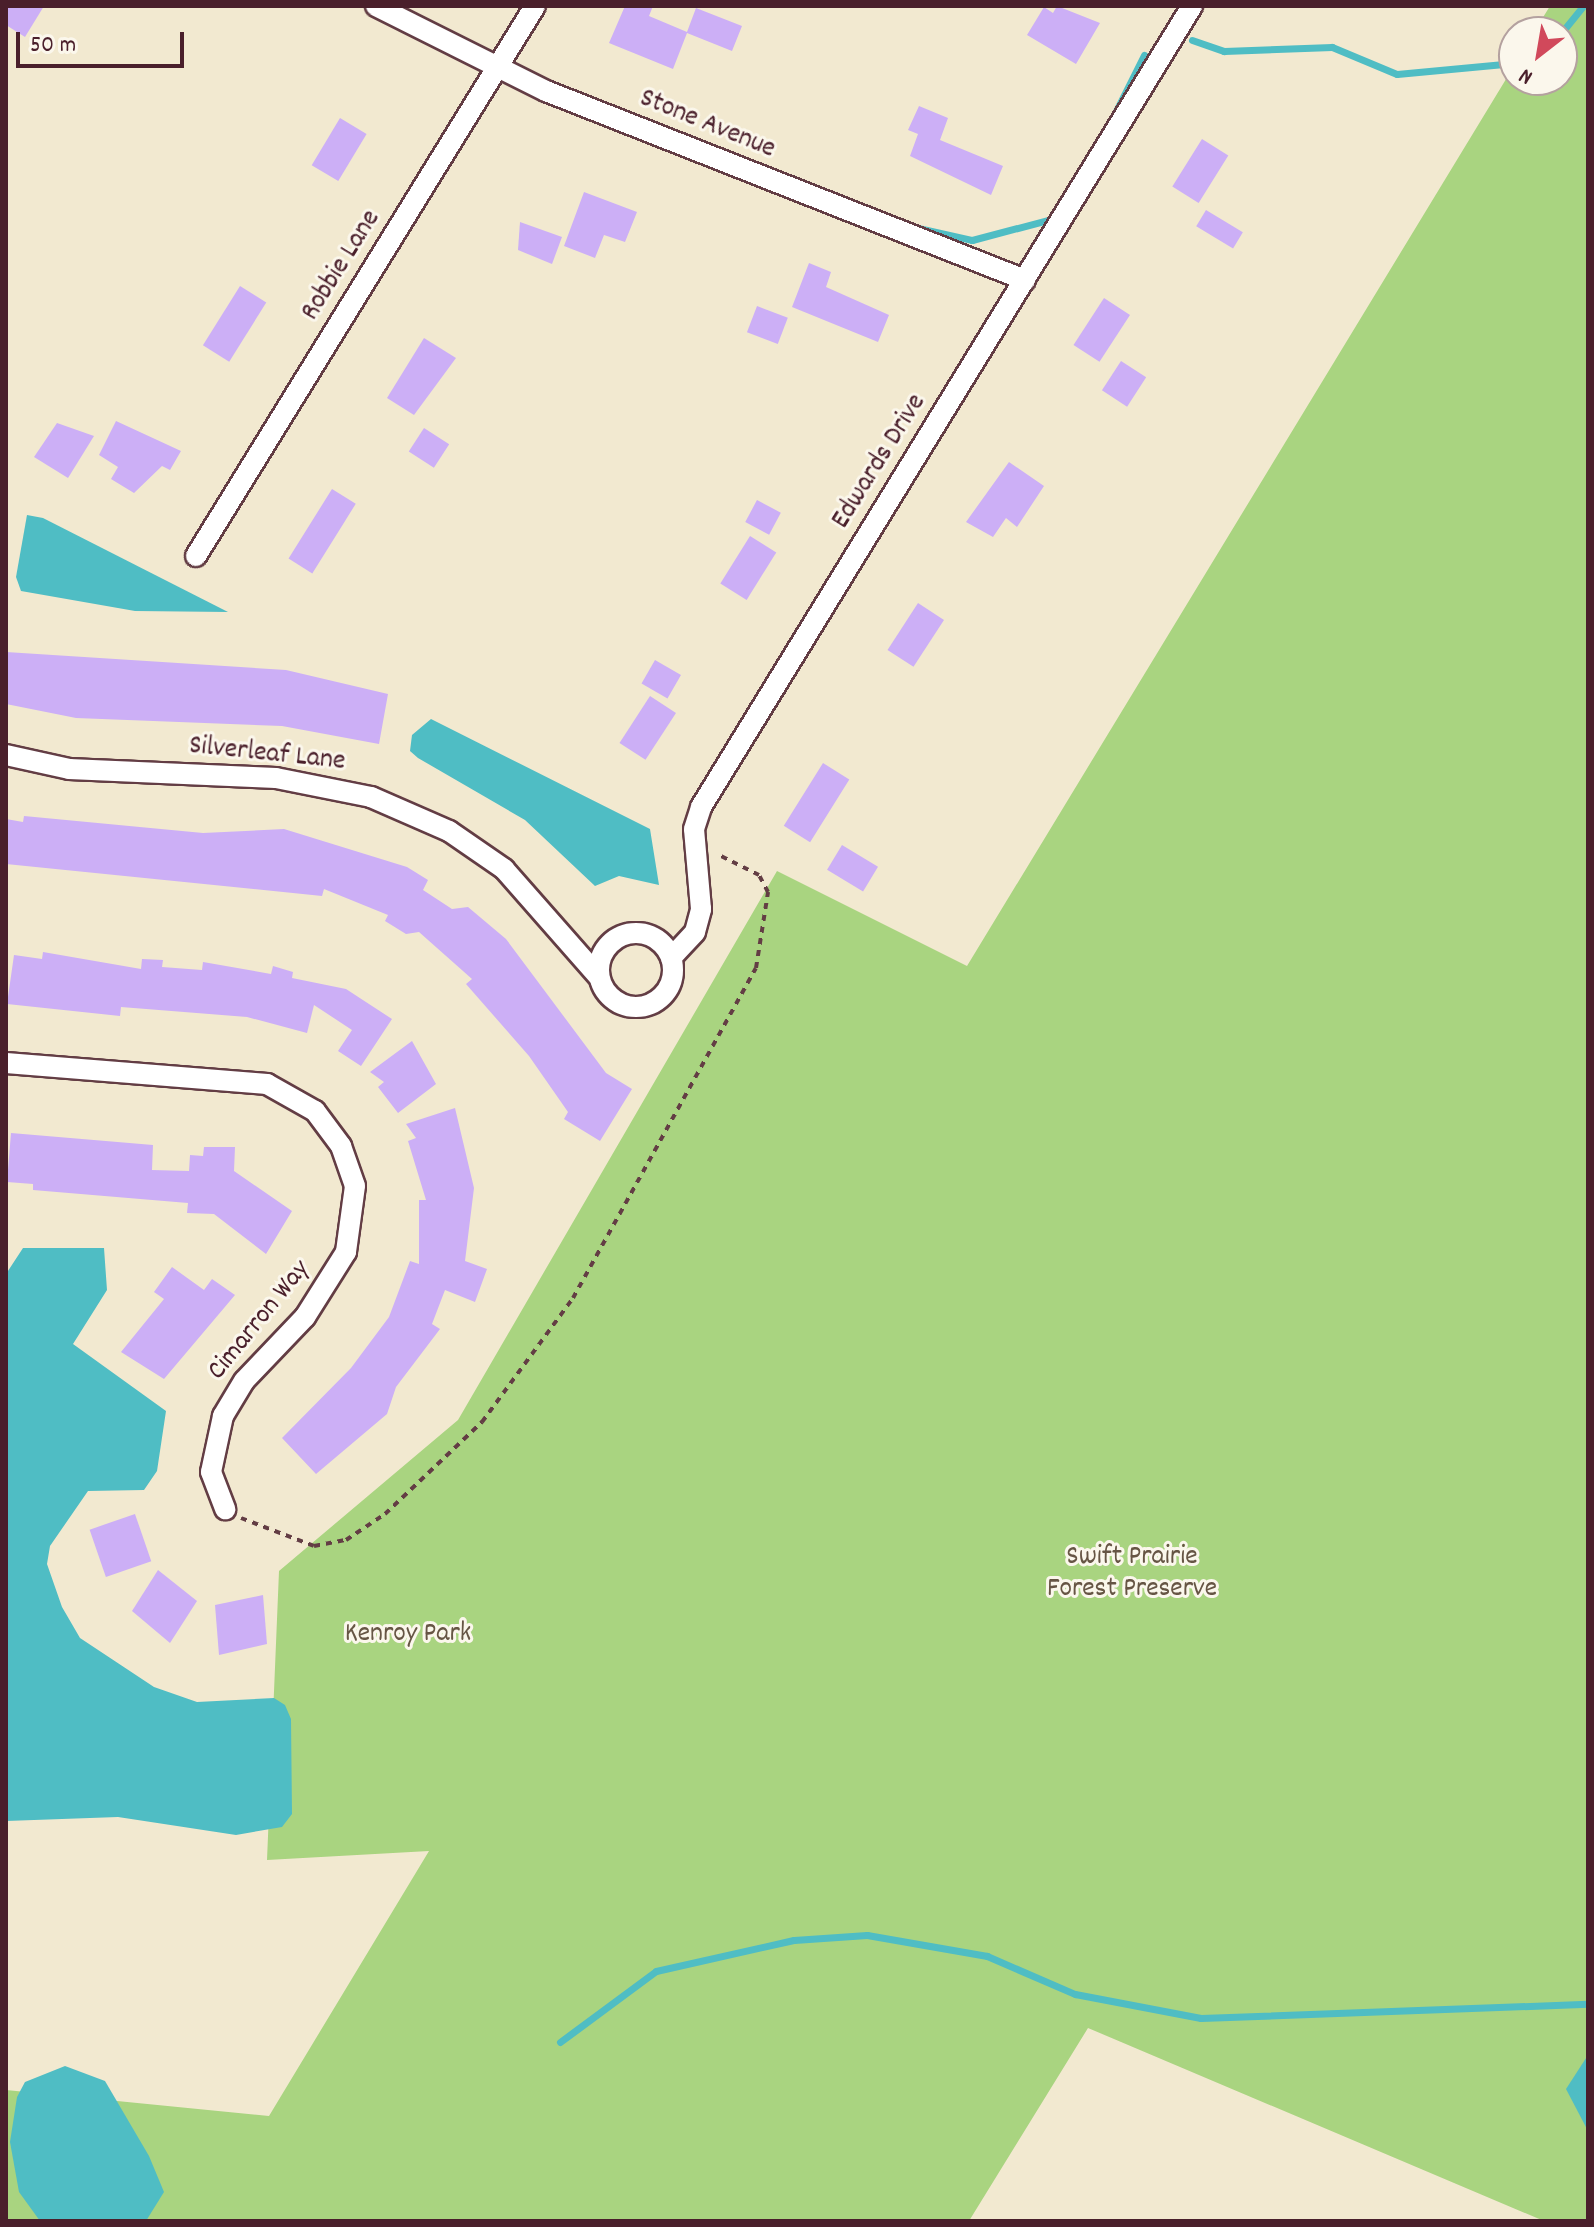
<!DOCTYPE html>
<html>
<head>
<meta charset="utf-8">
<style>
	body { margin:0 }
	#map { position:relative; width:1594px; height:2227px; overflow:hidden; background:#f2e9d0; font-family:Dekko,sans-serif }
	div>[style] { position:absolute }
	.green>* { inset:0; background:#a9d480 }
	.water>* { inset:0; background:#4fbdc4 }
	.stream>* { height:7px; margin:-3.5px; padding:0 3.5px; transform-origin:3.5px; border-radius:3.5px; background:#4fbdc4 }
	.building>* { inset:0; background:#ccaff6; transform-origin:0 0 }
	.path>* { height:4px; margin-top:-2px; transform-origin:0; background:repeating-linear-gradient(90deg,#633d44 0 6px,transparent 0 12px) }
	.roads { filter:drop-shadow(2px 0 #633d44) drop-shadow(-2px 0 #633d44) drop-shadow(0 2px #633d44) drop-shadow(0 -2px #633d44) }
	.street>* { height:20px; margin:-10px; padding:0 10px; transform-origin:10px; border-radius:10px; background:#fff }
	.street>.ring { margin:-10px; padding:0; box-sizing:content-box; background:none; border:20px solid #fff; border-radius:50% }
	span { translate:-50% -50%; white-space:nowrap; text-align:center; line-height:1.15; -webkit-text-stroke:6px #fbf7ec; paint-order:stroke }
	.street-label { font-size:28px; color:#4a1f2b }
	.park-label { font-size:28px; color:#654 }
	.frame { position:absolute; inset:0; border:8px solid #4a1f2b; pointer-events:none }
	.north { position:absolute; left:1498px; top:16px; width:80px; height:80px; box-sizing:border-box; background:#fbf7ec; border:2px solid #b4a19f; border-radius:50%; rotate:211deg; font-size:22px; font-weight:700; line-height:32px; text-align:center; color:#4a1f2b }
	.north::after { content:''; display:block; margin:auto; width:28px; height:36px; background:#d1495b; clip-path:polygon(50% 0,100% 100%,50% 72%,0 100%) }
	.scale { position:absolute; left:16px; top:32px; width:168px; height:36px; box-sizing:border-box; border:4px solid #4a1f2b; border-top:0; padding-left:10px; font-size:24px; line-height:28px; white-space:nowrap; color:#4a1f2b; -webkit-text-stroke:6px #fbf7ec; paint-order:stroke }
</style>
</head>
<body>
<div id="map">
	<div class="green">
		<i style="clip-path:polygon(1550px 6px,1588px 6px,1588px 2221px,1544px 2221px,1088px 2028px,969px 2221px,6px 2221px,6px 2090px,269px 2116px,429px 1851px,267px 1860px,279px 1571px,458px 1420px,777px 871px,967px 966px,1514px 66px,1514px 80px,1562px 80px,1562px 32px,1534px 32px)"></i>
	</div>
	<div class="water">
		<i style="clip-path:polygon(27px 515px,43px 518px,228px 612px,135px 611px,21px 591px,16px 577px)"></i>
		<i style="clip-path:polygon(431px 719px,650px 829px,659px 885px,619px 876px,595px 886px,525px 820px,418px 758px,410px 751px,412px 735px)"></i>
		<i style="clip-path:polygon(23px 1248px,104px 1248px,107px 1290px,73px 1344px,166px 1411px,157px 1471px,144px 1490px,88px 1491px,50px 1546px,47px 1564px,62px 1607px,80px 1638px,154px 1687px,197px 1702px,274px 1698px,285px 1705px,291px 1719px,292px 1814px,282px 1827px,236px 1835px,118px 1817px,6px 1821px,6px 1274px)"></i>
		<i style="clip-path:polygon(1588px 2055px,1588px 2131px,1566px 2089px)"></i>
		<i style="clip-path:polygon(65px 2066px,105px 2081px,149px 2156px,164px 2192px,146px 2221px,40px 2221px,19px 2192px,10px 2142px,17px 2097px,25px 2082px)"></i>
	</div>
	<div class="stream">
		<i style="left:1562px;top:32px;width:33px;rotate:-51deg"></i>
		<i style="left:1192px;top:40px;width:34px;rotate:19deg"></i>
		<i style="left:1224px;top:51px;width:108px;rotate:-2.1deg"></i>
		<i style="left:1332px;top:47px;width:70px;rotate:22.6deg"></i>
		<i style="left:1397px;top:74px;width:118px;rotate:-5.4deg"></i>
		<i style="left:1107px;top:129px;width:83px;rotate:-63.4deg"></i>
		<i style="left:909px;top:226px;width:65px;rotate:12.5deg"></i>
		<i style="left:972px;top:240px;width:86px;rotate:-14.8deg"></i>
		<i style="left:560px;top:2042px;width:119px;rotate:-36.5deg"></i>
		<i style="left:656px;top:1971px;width:141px;rotate:-12.7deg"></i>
		<i style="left:794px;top:1940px;width:73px;rotate:-3.9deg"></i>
		<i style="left:867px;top:1935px;width:122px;rotate:9.9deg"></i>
		<i style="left:987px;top:1956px;width:96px;rotate:23.4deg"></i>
		<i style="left:1075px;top:1994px;width:128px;rotate:10.8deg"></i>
		<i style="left:1201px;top:2018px;width:387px;rotate:-2.1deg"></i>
	</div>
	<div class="building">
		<i style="clip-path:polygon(6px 6px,44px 6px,25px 37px,6px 25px)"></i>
		<i style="clip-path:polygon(625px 6px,653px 6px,649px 16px,687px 32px,696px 8px,742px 26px,732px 51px,687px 33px,673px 69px,609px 43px)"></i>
		<i style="clip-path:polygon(1057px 6px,1100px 23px,1076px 64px,1027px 35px,1044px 7px,1053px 13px)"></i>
		<i style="clip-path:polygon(919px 106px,948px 118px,940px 140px,1003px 166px,991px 195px,910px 156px,918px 134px,908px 130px)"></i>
		<i style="left:340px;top:118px;width:31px;height:55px;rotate:31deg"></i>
		<i style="left:1202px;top:139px;width:31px;height:56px;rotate:32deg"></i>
		<i style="clip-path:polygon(584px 192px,637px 212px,625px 242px,604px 235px,595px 258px,564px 246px)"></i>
		<i style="left:1206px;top:210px;width:43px;height:19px;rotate:31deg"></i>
		<i style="clip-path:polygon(520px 222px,562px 237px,552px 264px,518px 250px)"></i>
		<i style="clip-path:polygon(809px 263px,831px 272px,826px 287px,889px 315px,878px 342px,792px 307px)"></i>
		<i style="left:240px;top:286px;width:31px;height:70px;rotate:32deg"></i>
		<i style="left:1104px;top:298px;width:31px;height:56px;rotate:33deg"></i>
		<i style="left:757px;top:306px;width:33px;height:28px;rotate:21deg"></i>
		<i style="clip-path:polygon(424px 338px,456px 358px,414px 415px,387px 398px)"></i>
		<i style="left:1121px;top:361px;width:30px;height:35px;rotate:33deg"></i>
		<i style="clip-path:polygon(116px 421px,181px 451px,170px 470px,162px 466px,134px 493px,111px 479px,118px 467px,99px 455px)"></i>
		<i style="clip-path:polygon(57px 423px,94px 436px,68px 478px,34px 457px)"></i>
		<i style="left:424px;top:428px;width:30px;height:28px;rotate:33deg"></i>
		<i style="clip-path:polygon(1009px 462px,1044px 486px,1017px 527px,1006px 518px,993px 537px,966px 522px)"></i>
		<i style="left:332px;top:489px;width:28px;height:82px;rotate:32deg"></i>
		<i style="left:757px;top:500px;width:27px;height:25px;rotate:28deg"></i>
		<i style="left:750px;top:536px;width:31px;height:56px;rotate:32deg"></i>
		<i style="left:918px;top:603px;width:31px;height:56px;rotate:33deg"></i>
		<i style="clip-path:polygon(6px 652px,286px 670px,388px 694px,379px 744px,282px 726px,76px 718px,6px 704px)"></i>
		<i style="left:655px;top:660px;width:30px;height:27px;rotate:30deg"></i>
		<i style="left:650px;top:696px;width:31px;height:56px;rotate:33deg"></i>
		<i style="left:823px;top:763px;width:31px;height:74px;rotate:32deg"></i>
		<i style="clip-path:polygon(24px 816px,203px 833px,284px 829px,407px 867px,428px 880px,423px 890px,452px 909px,468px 907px,506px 939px,606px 1073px,632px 1089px,600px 1141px,564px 1119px,568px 1112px,529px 1056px,466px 984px,472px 979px,419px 932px,406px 934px,385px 921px,388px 915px,324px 889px,322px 896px,6px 864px,6px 819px,23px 822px)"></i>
		<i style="left:842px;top:845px;width:42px;height:29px;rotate:31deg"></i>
		<i style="clip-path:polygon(43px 952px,141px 969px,142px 959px,163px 960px,162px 967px,202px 970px,203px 962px,271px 974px,273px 966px,293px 972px,292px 978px,346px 989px,392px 1019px,361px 1066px,338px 1051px,352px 1030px,314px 1005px,307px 1033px,247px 1017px,121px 1007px,120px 1016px,7px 1004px,14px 955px,42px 959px)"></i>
		<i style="clip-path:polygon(412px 1041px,436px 1084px,398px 1113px,378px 1087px,384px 1082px,370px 1072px)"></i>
		<i style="clip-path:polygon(455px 1108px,474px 1188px,465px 1261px,487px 1269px,475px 1302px,445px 1290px,432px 1324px,440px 1329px,396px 1387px,387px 1414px,316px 1474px,282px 1438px,351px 1368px,389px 1317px,410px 1261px,419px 1264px,419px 1200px,426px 1200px,408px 1141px,416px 1138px,406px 1124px)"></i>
		<i style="clip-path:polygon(11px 1133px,153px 1145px,152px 1170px,189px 1171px,190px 1155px,203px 1156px,204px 1147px,235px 1147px,234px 1171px,292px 1211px,266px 1254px,214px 1214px,187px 1213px,188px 1203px,33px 1190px,33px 1184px,7px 1182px)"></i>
		<i style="clip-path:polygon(172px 1267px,204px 1290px,212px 1279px,235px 1295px,164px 1379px,121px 1352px,164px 1299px,154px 1292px)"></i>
		<i style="left:135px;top:1514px;width:50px;height:48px;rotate:71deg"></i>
		<i style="clip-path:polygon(158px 1570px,197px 1601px,170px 1643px,132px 1611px)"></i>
		<i style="clip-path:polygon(263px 1595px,267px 1644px,219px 1655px,215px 1605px)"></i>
	</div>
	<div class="path">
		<i style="left:241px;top:1518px;width:78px;rotate:21deg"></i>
		<i style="left:314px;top:1546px;width:33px;rotate:-11deg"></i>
		<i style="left:346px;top:1540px;width:47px;rotate:-33.7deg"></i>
		<i style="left:385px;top:1514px;width:134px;rotate:-43.5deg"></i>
		<i style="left:482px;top:1422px;width:154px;rotate:-53.7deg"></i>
		<i style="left:573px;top:1298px;width:377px;rotate:-61deg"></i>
		<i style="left:756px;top:968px;width:77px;rotate:-81deg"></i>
		<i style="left:768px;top:892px;width:19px;rotate:-118deg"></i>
		<i style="left:759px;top:875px;width:47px;rotate:-153.4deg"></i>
	</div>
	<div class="roads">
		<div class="street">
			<i style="left:376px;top:6px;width:190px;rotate:26.6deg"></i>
			<i style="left:546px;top:91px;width:515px;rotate:21.53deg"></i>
			<i style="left:196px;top:556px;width:646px;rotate:-58.35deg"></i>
			<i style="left:6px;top:755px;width:65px;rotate:12.5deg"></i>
			<i style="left:69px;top:769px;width:207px;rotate:2.5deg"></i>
			<i style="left:276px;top:778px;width:97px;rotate:11.3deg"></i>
			<i style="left:371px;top:797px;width:85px;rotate:23.6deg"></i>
			<i style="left:449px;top:831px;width:67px;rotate:34.6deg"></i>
			<i style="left:504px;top:869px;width:142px;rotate:48.7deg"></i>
			<i class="ring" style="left:599px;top:933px;width:54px;height:54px"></i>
			<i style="left:671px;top:958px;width:35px;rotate:-47deg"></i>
			<i style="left:695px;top:932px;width:24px;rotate:-75deg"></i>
			<i style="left:701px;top:909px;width:80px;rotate:-95deg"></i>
			<i style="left:694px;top:829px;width:23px;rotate:-72deg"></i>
			<i style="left:701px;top:807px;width:940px;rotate:-58.49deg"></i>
			<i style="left:6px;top:1063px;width:262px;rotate:4.6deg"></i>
			<i style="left:267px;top:1084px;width:55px;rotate:29.4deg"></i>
			<i style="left:315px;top:1111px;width:44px;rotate:53.4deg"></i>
			<i style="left:341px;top:1146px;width:42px;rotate:70.7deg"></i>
			<i style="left:355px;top:1186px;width:67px;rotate:97.8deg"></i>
			<i style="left:346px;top:1252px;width:77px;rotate:122.2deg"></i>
			<i style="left:305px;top:1317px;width:88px;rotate:133.6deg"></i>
			<i style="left:244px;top:1381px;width:41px;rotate:121deg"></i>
			<i style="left:223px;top:1416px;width:57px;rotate:102.1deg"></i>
			<i style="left:211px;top:1472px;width:40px;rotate:69deg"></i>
		</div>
	</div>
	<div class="street-label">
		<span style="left:707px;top:125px;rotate:22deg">Stone Avenue</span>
		<span style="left:342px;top:266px;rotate:-58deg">Robbie Lane</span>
		<span style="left:880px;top:462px;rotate:-58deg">Edwards Drive</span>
		<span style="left:267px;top:755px;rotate:6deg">Silverleaf Lane</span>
		<span style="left:260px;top:1321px;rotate:-51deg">Cimarron Way</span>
	</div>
	<div class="park-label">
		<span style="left:1132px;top:1574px">Swift Prairie<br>Forest Preserve</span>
		<span style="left:408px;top:1635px">Kenroy Park</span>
	</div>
	<div class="frame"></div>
	<div class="north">N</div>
	<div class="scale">50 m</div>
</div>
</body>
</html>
